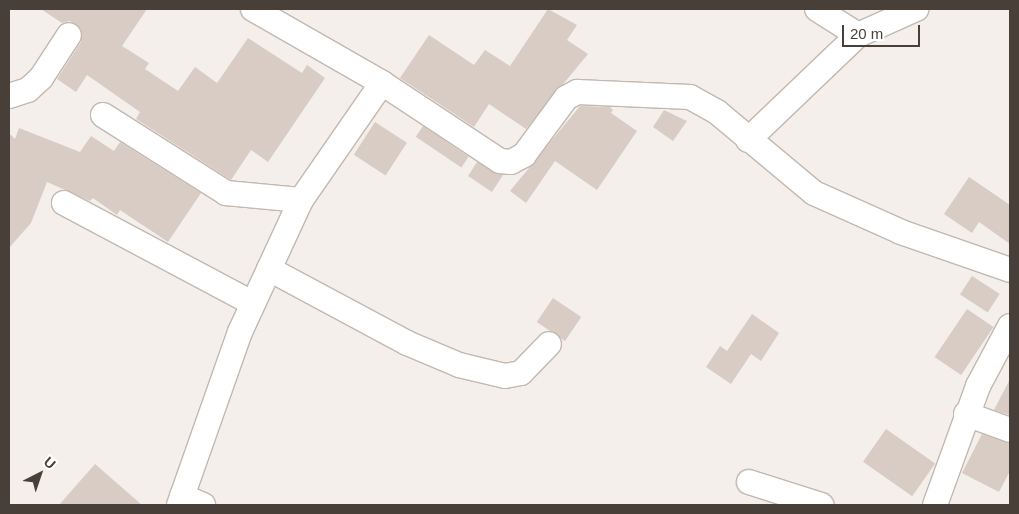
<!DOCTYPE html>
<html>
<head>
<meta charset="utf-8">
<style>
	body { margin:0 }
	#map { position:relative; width:1019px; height:514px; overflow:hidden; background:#f4efeb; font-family:Arial,sans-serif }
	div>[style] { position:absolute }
	.building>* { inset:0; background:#d8ccc4; transform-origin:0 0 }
	.roads { filter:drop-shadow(1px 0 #c2b8b1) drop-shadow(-1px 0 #c2b8b1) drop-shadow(0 1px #c2b8b1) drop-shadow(0 -1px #c2b8b1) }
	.minor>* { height:24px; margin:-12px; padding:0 12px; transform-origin:12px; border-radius:12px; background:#fff }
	span { translate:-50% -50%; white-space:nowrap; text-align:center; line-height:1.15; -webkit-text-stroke:4px #fff; paint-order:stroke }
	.frame { position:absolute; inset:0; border:10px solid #483f39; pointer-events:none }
	.north { position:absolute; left:15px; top:449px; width:50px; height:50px; -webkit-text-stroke:4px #fff; paint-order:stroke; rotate:41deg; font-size:14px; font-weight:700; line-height:20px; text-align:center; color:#483f39 }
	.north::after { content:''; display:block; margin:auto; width:18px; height:22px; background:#483f39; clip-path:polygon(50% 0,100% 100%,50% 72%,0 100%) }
	.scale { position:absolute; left:842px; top:25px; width:78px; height:22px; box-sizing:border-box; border:2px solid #483f39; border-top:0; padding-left:6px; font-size:15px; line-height:18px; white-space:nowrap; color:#483f39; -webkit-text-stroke:4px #fff; paint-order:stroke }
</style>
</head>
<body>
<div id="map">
	<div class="building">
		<i style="clip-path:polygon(41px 9px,147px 9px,122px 46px,149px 63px,145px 69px,178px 91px,195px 67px,217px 83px,248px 38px,302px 73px,307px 65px,325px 78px,268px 162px,251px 150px,231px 180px,136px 119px,140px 112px,87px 75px,76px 92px,57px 79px,81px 42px,81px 29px,70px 21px,62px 23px)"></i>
		<i style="clip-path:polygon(548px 9px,577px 25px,567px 40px,588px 54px,526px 129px,489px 104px,474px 127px,400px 78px,429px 35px,474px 65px,485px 50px,510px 66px)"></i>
		<i style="clip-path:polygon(580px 106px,610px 107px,613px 110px,611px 113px,637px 131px,597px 190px,555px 161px,526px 203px,510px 191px)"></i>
		<i style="clip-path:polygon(664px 110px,687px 121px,673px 141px,653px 127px)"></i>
		<i style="left:375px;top:122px;width:38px;height:39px;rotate:33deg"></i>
		<i style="left:423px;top:126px;width:55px;height:13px;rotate:34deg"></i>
		<i style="clip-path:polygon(19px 128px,80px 152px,91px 136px,114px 151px,120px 142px,201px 193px,168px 242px,120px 210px,117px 215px,93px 198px,90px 201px,47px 182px,31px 223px,9px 248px,9px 133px,15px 139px)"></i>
		<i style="clip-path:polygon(477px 162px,503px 175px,492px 192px,468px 176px)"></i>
		<i style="clip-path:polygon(969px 177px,1010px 205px,1010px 244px,979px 222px,972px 233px,944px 214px)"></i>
		<i style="left:972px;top:276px;width:33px;height:22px;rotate:33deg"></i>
		<i style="left:553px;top:298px;width:34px;height:29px;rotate:34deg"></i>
		<i style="left:967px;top:309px;width:32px;height:58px;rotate:34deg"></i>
		<i style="clip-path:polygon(752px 314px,779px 333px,761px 361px,751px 354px,731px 384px,706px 367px,720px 346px,727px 351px)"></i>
		<i style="clip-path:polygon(1010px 379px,1010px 415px,994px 410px)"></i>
		<i style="left:886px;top:429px;width:60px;height:40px;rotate:35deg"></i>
		<i style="clip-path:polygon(982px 434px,1010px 443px,1010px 471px,999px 492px,962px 473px)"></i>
		<i style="clip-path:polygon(95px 464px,142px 505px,59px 505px)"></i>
	</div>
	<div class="roads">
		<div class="minor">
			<i style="left:253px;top:9px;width:149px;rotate:29.8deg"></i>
			<i style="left:382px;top:83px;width:141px;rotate:33.5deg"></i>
			<i style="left:500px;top:161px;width:11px;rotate:5deg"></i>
			<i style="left:511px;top:162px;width:15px;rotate:-28deg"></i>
			<i style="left:524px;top:155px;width:71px;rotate:-53.6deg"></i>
			<i style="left:566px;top:98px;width:13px;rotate:-29deg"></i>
			<i style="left:577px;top:92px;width:113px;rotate:2.5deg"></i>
			<i style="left:690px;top:97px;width:31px;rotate:29deg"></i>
			<i style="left:717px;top:112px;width:126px;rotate:39.9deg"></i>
			<i style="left:814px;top:193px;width:95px;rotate:24.1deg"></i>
			<i style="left:901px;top:232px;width:115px;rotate:19.2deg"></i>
			<i style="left:817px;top:9px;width:49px;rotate:32.4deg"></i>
			<i style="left:9px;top:96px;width:20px;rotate:-18deg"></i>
			<i style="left:28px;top:90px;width:18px;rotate:-43deg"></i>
			<i style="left:41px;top:78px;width:51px;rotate:-56.9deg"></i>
			<i style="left:103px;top:115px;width:146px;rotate:32.4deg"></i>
			<i style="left:226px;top:193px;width:75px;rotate:5.3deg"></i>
			<i style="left:748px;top:140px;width:152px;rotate:-43.7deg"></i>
			<i style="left:858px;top:35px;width:64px;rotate:-24.1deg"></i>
			<i style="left:64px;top:203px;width:213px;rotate:28deg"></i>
			<i style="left:269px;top:269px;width:157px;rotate:28.2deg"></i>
			<i style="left:407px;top:343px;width:56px;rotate:22.9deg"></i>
			<i style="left:459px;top:365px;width:47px;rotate:13.4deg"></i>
			<i style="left:505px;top:376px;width:16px;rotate:-11deg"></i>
			<i style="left:521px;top:373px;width:40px;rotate:-46deg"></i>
			<i style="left:966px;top:414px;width:47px;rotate:20deg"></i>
			<i style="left:749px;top:482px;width:76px;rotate:17.7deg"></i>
			<i style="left:182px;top:496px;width:23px;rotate:23deg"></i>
			<i style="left:179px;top:505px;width:183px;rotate:-70.6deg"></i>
			<i style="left:240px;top:332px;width:145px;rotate:-65.2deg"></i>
			<i style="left:301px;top:200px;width:142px;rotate:-55.3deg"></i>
			<i style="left:935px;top:505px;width:127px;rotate:-70.1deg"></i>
			<i style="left:978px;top:386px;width:68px;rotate:-61.9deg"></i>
		</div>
	</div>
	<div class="frame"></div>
	<div class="north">U</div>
	<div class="scale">20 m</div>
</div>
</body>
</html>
